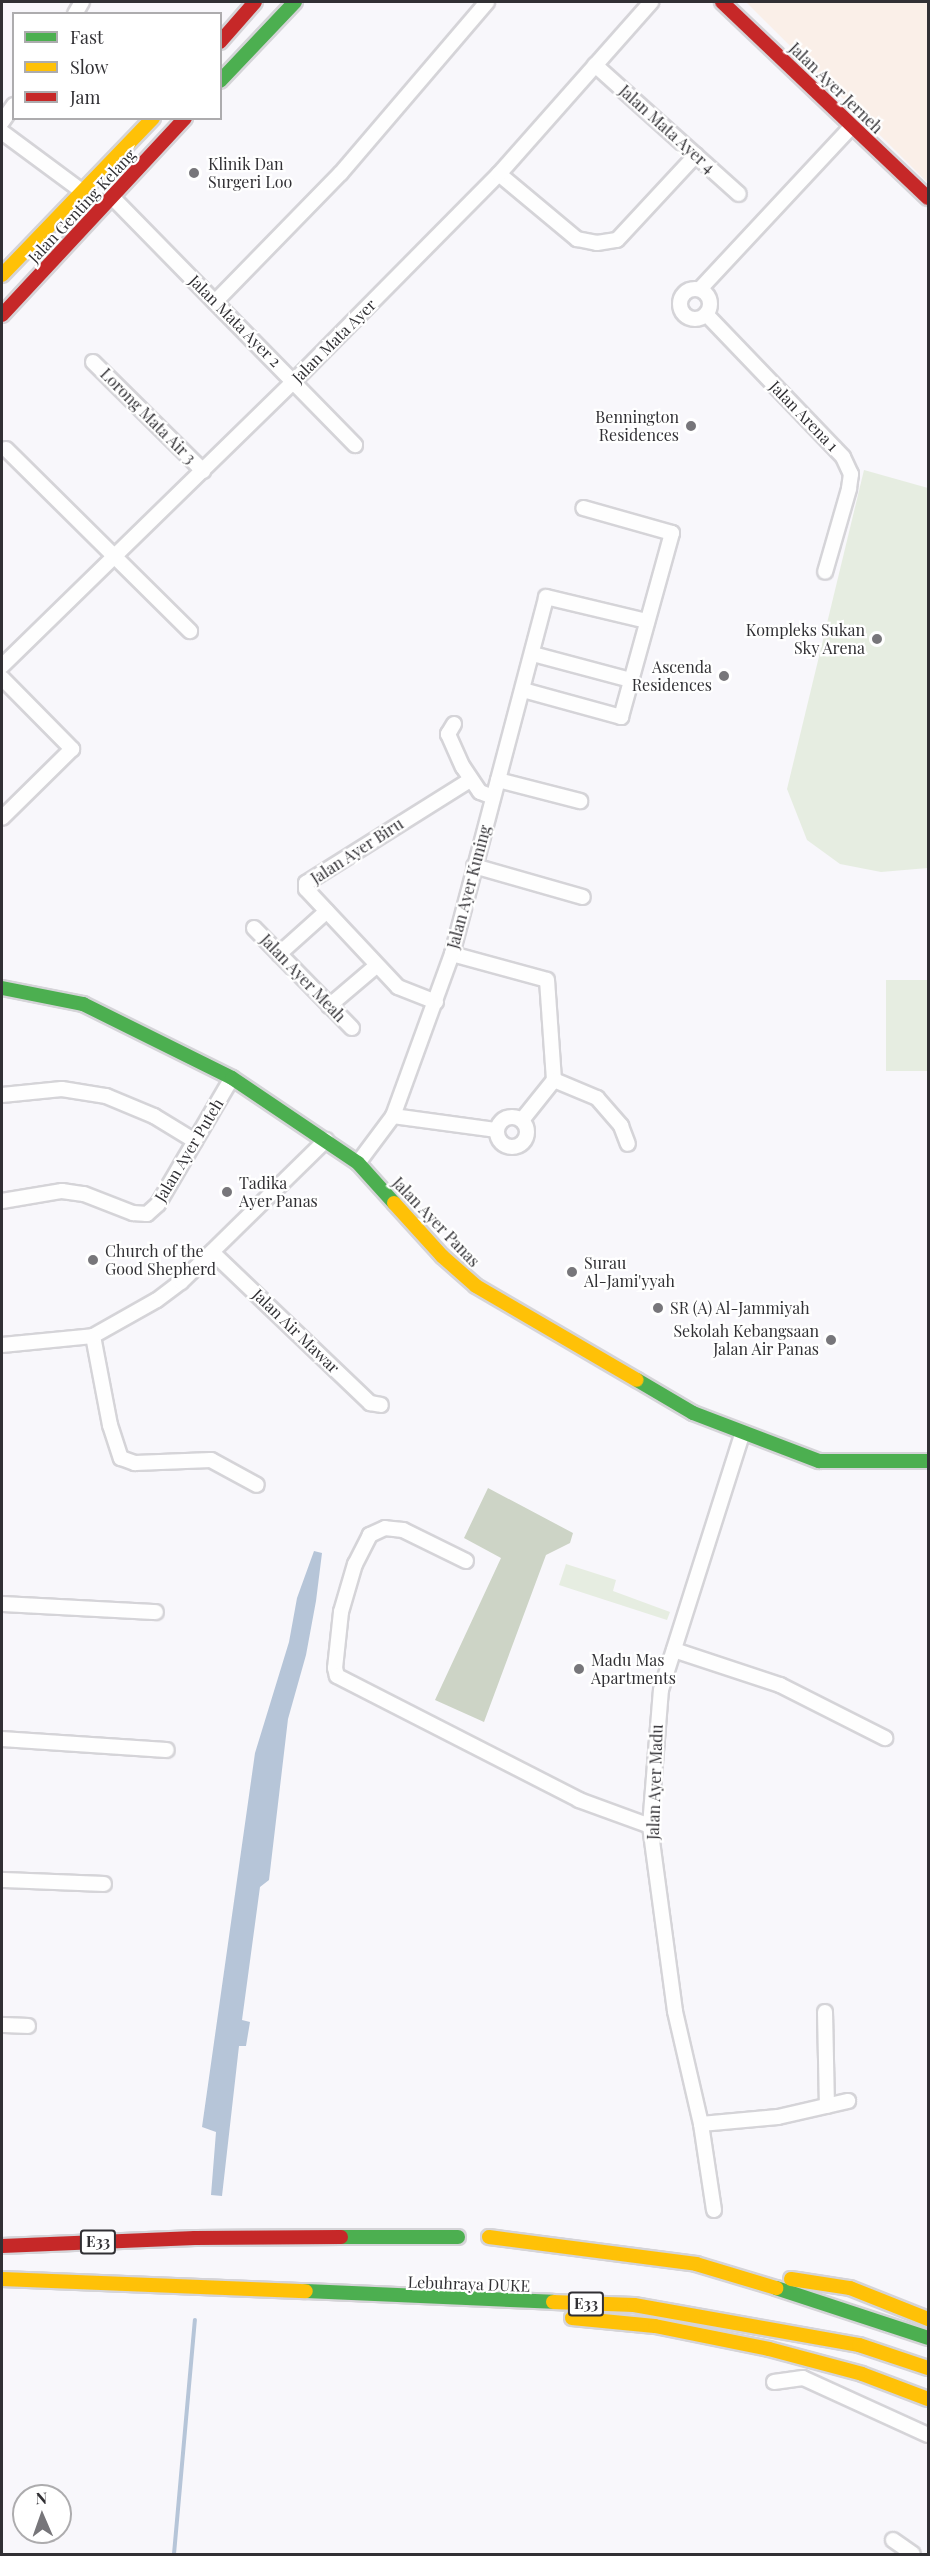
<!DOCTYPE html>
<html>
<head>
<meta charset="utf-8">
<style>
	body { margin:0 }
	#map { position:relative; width:930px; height:2556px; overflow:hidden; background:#f8f7fb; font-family:"Playfair Display",serif }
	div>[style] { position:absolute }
	.industrial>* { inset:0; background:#faefe8 }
	.green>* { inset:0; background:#e6ede1; transform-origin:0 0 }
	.forest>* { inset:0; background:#cdd4c6 }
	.water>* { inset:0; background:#b6c5d8 }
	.stream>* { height:4px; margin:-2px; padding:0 2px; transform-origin:2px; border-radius:2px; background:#b6c5d8 }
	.roads { filter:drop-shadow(2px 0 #d5d4d8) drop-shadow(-2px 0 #d5d4d8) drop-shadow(0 2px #d5d4d8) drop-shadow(0 -2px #d5d4d8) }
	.street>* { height:14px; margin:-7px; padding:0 7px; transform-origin:7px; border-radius:7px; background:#fefefe }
	.street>.ring { margin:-7px; padding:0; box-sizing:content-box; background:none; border:14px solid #fefefe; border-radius:50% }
	.fast>* { height:14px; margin:-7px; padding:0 7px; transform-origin:7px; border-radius:7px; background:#4caf50 }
	.slow>* { height:14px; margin:-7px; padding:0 7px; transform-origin:7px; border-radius:7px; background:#ffc107 }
	.jam>* { height:14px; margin:-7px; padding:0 7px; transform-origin:7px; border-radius:7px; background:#c62828 }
	.dots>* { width:16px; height:16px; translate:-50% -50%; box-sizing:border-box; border:3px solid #fff; border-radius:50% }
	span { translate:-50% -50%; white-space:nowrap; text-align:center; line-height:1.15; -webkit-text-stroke:4.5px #fff; paint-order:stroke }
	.shield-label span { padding:2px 4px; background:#fff; border:2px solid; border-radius:4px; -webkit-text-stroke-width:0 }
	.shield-label { font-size:15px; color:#313034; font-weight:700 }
	.street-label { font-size:16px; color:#313034 }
	.poi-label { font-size:16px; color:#313034 }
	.left { translate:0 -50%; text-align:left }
	.right { translate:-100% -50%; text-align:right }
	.frame { position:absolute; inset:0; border:3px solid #313034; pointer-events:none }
	.legend { position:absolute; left:12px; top:12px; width:210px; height:108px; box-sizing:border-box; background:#fff; border:2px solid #adacae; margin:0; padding:8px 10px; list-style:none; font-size:18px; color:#313034 }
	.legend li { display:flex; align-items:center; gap:12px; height:30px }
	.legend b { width:30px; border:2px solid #adacae }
	.north { position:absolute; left:12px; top:2484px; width:60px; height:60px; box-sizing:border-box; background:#fff; border:2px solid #adacae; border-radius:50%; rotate:358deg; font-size:16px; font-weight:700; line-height:24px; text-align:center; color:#313034 }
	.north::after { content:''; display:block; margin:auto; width:21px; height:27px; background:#77767a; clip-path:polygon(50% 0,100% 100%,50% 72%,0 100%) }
</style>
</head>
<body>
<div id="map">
	<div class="industrial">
		<i style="clip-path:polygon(746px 2px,928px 2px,928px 183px)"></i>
	</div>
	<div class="green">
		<i style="clip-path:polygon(864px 470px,928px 488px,928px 868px,881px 872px,840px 864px,807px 840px,787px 789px)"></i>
		<i style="left:928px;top:980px;width:91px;height:42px;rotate:90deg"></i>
		<i style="clip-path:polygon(566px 1564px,616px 1580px,613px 1591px,670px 1612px,667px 1620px,559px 1585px)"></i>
	</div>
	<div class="forest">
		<i style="clip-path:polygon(488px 1488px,573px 1533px,570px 1543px,546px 1555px,484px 1722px,435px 1700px,501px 1558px,464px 1538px)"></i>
	</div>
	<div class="water">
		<i style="clip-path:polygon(314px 1551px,322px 1553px,316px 1601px,306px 1655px,288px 1719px,269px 1880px,260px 1887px,242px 2020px,250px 2022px,246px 2046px,239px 2046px,222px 2196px,211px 2195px,216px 2132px,202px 2127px,255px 1753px,289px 1642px,297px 1598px)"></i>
	</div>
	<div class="stream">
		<i style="left:174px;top:2554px;width:235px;rotate:-84.9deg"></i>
	</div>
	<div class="roads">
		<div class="street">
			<i style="left:75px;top:14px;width:14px;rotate:-60deg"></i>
			<i style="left:595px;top:65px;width:193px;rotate:41.9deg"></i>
			<i style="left:2px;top:122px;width:21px;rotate:-55deg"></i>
			<i style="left:2px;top:132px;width:101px;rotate:36.5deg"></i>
			<i style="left:499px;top:174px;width:102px;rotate:39.8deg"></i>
			<i style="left:577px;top:239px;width:20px;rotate:11deg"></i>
			<i style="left:597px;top:243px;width:20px;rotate:-9deg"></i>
			<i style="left:617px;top:240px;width:116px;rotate:-47.1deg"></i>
			<i style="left:113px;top:198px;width:346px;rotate:45.6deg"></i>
			<i class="ring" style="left:680px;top:289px;width:16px;height:16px"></i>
			<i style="left:700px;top:289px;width:223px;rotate:-47deg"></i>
			<i style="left:215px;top:302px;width:180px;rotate:-45.7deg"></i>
			<i style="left:341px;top:173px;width:225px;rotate:-49.5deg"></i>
			<i style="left:706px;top:314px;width:198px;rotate:46.2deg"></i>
			<i style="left:843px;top:457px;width:19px;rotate:65deg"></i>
			<i style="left:851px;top:474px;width:15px;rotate:98deg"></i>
			<i style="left:849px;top:489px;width:86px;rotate:106.1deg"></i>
			<i style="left:93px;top:362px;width:155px;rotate:44.7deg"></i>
			<i style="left:6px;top:449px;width:259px;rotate:44.7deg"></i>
			<i style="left:533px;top:654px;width:101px;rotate:14.9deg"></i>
			<i style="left:2px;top:666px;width:408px;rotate:-44.3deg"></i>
			<i style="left:294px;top:381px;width:291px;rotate:-45.3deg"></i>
			<i style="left:499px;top:174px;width:230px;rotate:-48.5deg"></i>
			<i style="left:2px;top:678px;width:100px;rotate:45.4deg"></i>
			<i style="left:72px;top:749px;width:98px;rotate:135.4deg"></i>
			<i style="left:523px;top:690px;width:102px;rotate:15.4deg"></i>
			<i style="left:621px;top:717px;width:191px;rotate:-74.5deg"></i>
			<i style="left:672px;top:533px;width:92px;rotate:-164.3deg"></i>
			<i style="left:454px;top:724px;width:12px;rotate:121deg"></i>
			<i style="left:448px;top:734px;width:36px;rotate:66deg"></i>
			<i style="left:463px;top:767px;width:30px;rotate:56deg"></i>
			<i style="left:480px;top:792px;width:14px;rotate:21deg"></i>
			<i style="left:498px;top:780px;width:85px;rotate:14.4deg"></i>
			<i style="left:474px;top:866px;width:113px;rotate:15.9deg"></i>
			<i style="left:254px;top:928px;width:140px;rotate:45.6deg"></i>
			<i style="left:279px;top:954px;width:64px;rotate:-41.9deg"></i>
			<i style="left:452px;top:954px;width:98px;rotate:15.3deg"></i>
			<i style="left:547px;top:980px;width:100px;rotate:86deg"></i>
			<i style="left:436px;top:1002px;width:41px;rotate:-158.5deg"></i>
			<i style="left:398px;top:987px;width:134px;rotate:-133.2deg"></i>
			<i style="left:306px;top:889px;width:6px;rotate:-90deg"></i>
			<i style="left:306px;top:883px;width:194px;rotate:-32.1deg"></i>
			<i style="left:329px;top:1006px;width:62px;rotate:-40.4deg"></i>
			<i style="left:2px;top:1095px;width:60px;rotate:-5.7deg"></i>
			<i style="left:62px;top:1089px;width:45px;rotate:9deg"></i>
			<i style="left:106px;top:1096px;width:52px;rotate:22.6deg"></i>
			<i style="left:154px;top:1116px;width:48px;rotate:31.4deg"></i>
			<i style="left:393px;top:1116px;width:105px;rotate:7.7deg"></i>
			<i class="ring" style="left:497px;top:1117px;width:16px;height:16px"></i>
			<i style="left:522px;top:1120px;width:51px;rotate:-51.3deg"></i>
			<i style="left:554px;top:1080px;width:47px;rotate:22.7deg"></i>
			<i style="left:597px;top:1098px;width:37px;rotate:49deg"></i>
			<i style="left:621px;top:1126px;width:19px;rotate:69deg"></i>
			<i style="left:358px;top:1163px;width:59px;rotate:-53.3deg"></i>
			<i style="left:393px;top:1116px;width:172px;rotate:-70deg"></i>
			<i style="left:452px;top:954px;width:369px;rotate:-75.2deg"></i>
			<i style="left:546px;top:597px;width:104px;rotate:13.4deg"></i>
			<i style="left:2px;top:1201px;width:61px;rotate:-9.5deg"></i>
			<i style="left:62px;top:1191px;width:22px;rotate:8deg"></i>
			<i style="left:84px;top:1194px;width:53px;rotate:21.2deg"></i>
			<i style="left:133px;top:1213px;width:14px;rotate:4deg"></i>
			<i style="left:147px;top:1214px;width:15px;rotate:-42deg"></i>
			<i style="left:158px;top:1204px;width:146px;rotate:-59.6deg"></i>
			<i style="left:212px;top:1252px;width:219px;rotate:43.7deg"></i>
			<i style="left:370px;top:1403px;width:11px;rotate:10deg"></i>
			<i style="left:93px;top:1336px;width:91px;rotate:79.2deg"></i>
			<i style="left:110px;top:1425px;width:35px;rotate:72deg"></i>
			<i style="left:121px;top:1458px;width:15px;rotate:20deg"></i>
			<i style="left:135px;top:1463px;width:76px;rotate:-2.3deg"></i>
			<i style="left:211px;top:1460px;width:52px;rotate:28.5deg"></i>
			<i style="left:2px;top:1345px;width:91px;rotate:-5.6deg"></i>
			<i style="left:93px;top:1336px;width:73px;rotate:-29.4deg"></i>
			<i style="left:157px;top:1300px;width:30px;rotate:-37deg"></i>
			<i style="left:181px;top:1282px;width:203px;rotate:-44.4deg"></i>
			<i style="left:466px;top:1561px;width:70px;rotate:-153.8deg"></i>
			<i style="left:403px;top:1530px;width:18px;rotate:-174deg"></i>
			<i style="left:385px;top:1528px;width:17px;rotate:155deg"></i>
			<i style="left:370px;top:1535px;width:33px;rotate:117deg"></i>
			<i style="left:355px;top:1564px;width:50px;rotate:106.3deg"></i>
			<i style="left:341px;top:1612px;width:56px;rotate:96.1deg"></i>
			<i style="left:335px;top:1668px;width:8px;rotate:76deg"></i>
			<i style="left:337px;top:1676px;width:272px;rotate:27.1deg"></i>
			<i style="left:579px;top:1800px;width:76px;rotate:20.1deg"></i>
			<i style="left:2px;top:1604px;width:154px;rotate:3deg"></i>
			<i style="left:674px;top:1650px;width:112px;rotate:18.3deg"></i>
			<i style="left:780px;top:1685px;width:118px;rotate:26.8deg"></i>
			<i style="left:2px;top:1739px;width:165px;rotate:3.8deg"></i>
			<i style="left:2px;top:1880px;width:102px;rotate:2.2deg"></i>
			<i style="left:825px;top:2012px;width:94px;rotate:88.8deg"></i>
			<i style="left:2px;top:2025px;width:26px;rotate:2deg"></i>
			<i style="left:701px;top:2124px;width:77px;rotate:-5.2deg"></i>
			<i style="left:778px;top:2117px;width:72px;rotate:-12.9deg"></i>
			<i style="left:714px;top:2210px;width:87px;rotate:-98.6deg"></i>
			<i style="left:701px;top:2124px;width:116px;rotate:-103deg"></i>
			<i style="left:675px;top:2011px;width:187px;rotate:-97.7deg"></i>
			<i style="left:650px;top:1826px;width:136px;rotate:-85.4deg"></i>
			<i style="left:661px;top:1690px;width:269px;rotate:-72.4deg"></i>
			<i style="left:774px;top:2382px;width:29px;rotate:-8deg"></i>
			<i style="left:803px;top:2378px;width:137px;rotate:24.5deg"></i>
			<i style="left:893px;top:2540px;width:24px;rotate:35deg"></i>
		</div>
		<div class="fast">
			<i style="left:220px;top:81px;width:109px;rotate:-46.5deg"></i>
			<i style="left:2px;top:988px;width:83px;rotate:11.2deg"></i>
			<i style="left:83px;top:1004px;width:166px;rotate:26.4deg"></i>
			<i style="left:232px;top:1078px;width:152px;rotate:34deg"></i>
			<i style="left:358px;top:1163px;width:54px;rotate:48deg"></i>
			<i style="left:637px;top:1380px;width:65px;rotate:30.5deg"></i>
			<i style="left:693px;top:1413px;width:135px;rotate:20.9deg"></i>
			<i style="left:819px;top:1461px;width:109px"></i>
			<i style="left:341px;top:2237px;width:117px"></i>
			<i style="left:776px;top:2288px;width:160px;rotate:18.2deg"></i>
			<i style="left:306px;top:2291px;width:247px;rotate:2.5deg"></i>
		</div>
		<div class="slow">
			<i style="left:2px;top:275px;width:218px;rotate:-46.1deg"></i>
			<i style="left:394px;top:1203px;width:72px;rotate:47.8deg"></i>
			<i style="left:442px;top:1256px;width:45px;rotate:41.4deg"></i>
			<i style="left:476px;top:1286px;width:186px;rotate:30.3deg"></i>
			<i style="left:489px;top:2237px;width:209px;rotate:7.4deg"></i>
			<i style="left:696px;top:2264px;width:84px;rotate:16.7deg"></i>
			<i style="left:2px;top:2279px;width:304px;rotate:2.3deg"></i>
			<i style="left:791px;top:2279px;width:60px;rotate:8.7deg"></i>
			<i style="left:850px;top:2288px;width:84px;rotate:21.7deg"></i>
			<i style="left:553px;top:2302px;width:81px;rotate:2.1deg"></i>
			<i style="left:634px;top:2305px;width:229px;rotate:10.1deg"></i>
			<i style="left:859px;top:2345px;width:73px;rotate:18.4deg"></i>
			<i style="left:572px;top:2318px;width:83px;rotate:5.5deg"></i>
			<i style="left:655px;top:2326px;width:116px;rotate:11.4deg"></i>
			<i style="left:769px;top:2349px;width:96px;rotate:15deg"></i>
			<i style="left:862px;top:2374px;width:71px;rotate:20.7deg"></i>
		</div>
		<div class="jam">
			<i style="left:722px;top:2px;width:284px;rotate:43.6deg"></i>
			<i style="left:220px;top:42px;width:53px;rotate:-48.8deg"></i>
			<i style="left:2px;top:315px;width:269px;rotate:-47.1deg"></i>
			<i style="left:2px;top:2246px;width:193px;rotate:-2.4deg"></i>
			<i style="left:195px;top:2238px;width:146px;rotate:-0.4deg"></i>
		</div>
	</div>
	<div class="dots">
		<i style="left:194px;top:173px;background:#77767a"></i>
		<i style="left:691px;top:426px;background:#77767a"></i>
		<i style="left:877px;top:639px;background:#77767a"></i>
		<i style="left:724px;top:676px;background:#77767a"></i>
		<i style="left:227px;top:1192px;background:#77767a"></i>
		<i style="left:93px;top:1260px;background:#77767a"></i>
		<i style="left:572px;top:1272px;background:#77767a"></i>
		<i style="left:658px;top:1308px;background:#77767a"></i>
		<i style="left:831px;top:1340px;background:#77767a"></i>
		<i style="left:579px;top:1669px;background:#77767a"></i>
	</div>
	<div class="shield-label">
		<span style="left:98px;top:2242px">E33</span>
		<span style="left:586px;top:2304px">E33</span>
	</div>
	<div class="street-label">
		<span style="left:836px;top:88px;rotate:44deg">Jalan Ayer Jerneh</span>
		<span style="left:667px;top:129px;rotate:42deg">Jalan Mata Ayer 4</span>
		<span style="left:82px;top:206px;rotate:-47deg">Jalan Genting Kelang</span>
		<span style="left:235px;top:321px;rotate:45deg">Jalan Mata Ayer 2</span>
		<span style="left:334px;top:341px;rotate:-45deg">Jalan Mata Ayer</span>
		<span style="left:148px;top:416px;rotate:45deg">Lorong Mata Air 3</span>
		<span style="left:804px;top:416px;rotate:46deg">Jalan Arena 1</span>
		<span style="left:357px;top:851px;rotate:-33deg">Jalan Ayer Biru</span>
		<span style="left:469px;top:887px;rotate:-75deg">Jalan Ayer Kuning</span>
		<span style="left:303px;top:978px;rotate:46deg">Jalan Ayer Meah</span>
		<span style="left:189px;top:1150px;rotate:-59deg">Jalan Ayer Puteh</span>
		<span style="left:436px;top:1222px;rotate:46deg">Jalan Ayer Panas</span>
		<span style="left:296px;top:1331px;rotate:44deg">Jalan Air Mawar</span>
		<span style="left:655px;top:1782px;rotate:-88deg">Jalan Ayer Madu</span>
		<span style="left:469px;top:2284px;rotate:2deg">Lebuhraya DUKE</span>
	</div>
	<div class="poi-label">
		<span class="left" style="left:208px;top:173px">Klinik Dan<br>Surgeri Loo</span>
		<span class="right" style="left:679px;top:426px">Bennington<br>Residences</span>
		<span class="right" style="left:865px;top:639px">Kompleks Sukan<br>Sky Arena</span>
		<span class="right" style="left:712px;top:676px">Ascenda<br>Residences</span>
		<span class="left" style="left:239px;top:1192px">Tadika<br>Ayer Panas</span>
		<span class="left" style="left:105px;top:1260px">Church of the<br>Good Shepherd</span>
		<span class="left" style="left:584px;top:1272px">Surau<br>Al-Jami'yyah</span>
		<span class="left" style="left:670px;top:1308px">SR (A) Al-Jammiyah</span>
		<span class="right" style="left:819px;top:1340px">Sekolah Kebangsaan<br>Jalan Air Panas</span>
		<span class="left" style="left:591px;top:1669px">Madu Mas<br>Apartments</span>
	</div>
	<div class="frame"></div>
	<ul class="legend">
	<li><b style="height:8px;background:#4caf50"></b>Fast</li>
	<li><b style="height:8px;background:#ffc107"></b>Slow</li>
	<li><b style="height:8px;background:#c62828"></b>Jam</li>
	</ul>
	<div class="north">N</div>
</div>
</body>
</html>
